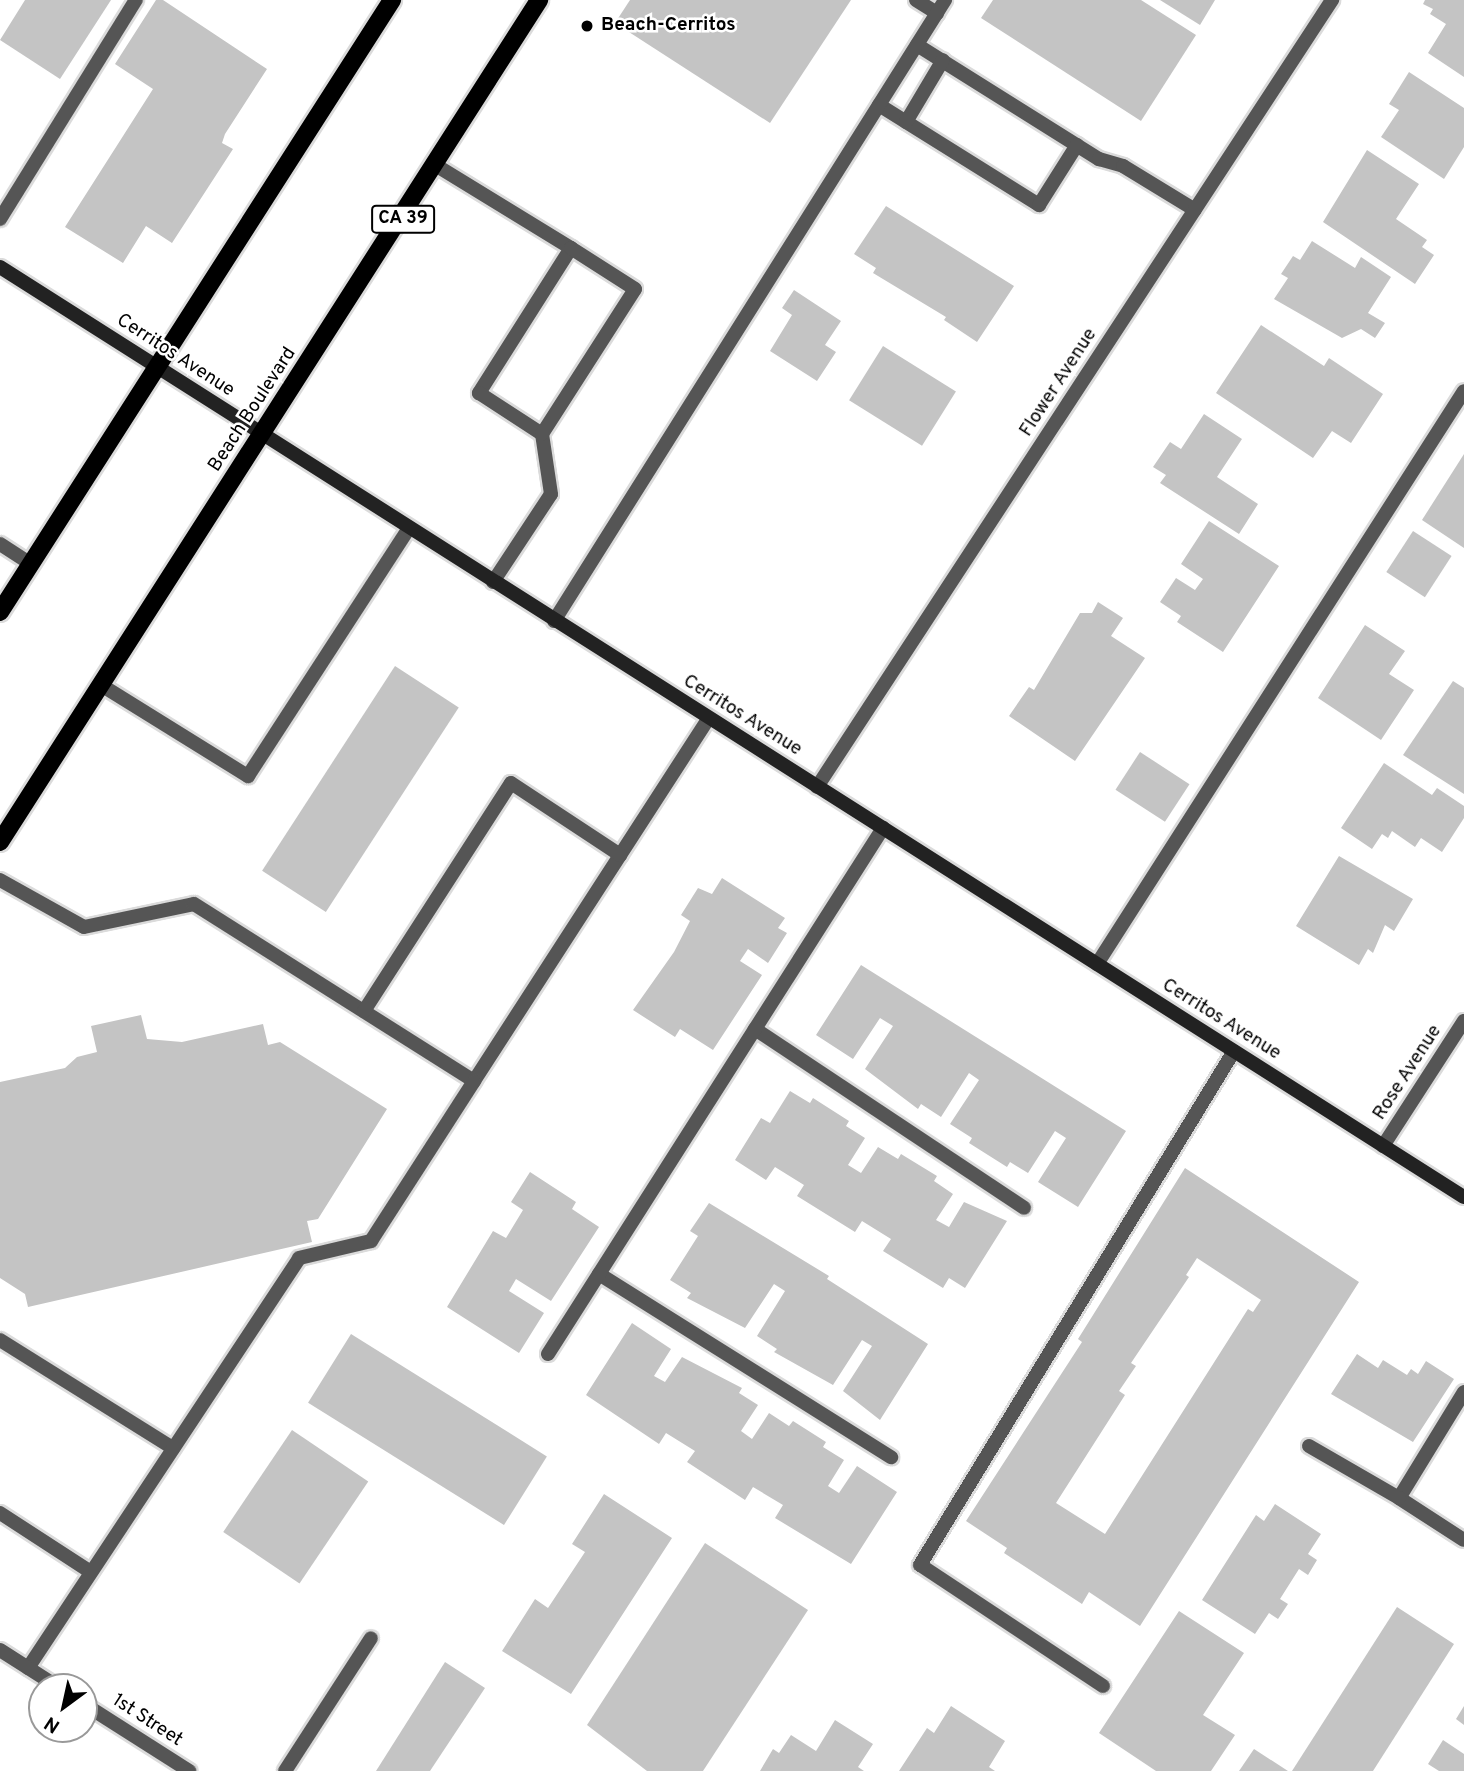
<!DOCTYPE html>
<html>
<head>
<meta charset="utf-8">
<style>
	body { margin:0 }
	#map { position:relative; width:1464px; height:1771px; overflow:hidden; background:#fff; font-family:Overpass,sans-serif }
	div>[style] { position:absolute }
	.building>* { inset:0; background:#c4c4c4; transform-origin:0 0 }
	.roads { filter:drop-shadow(2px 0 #dbdbdb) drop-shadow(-2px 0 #dbdbdb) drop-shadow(0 2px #dbdbdb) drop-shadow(0 -2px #dbdbdb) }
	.lane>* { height:14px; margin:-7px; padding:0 7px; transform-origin:7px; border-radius:7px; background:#555 }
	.street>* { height:14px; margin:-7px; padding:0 7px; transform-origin:7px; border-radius:7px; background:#555 }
	.secondary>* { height:14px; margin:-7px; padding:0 7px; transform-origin:7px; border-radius:7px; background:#222 }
	.primary>* { height:18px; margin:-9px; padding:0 9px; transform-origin:9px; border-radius:9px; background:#000 }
	.dots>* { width:19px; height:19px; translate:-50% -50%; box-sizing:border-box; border:4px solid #fff; border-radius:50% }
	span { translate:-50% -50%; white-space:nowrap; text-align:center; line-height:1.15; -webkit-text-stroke:5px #fff; paint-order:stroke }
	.shield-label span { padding:2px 5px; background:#fff; border:2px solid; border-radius:5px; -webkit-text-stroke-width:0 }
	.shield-label { font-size:18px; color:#000; font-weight:700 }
	.poi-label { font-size:19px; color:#000; font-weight:700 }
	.left { translate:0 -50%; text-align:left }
	.street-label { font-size:19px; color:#000 }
	.north { position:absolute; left:28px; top:1673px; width:70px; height:70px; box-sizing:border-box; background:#fff; border:2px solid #999; border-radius:50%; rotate:213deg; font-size:19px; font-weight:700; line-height:28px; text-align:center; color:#000 }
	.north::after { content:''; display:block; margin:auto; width:24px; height:32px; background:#000; clip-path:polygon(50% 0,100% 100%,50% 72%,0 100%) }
</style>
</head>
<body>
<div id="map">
	<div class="building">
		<i style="clip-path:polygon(25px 0,111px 0,60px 79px,0 40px)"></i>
		<i style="clip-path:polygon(156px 0,163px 0,267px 69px,225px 134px,222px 143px,233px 149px,172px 243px,146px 226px,123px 263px,65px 227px,153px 89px,115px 64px)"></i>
		<i style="clip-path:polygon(630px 0,851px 0,770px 123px,615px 23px)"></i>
		<i style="clip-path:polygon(993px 0,1141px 0,1196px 35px,1141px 121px,981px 18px)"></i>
		<i style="clip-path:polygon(1160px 0,1215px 0,1200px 25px)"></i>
		<i style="clip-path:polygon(1425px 0,1464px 0,1464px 77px,1428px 53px,1446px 24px,1430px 14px,1433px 9px,1423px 4px)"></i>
		<i style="clip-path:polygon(1409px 72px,1464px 108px,1464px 147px,1444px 179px,1381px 137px,1399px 110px,1389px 104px)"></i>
		<i style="clip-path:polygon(1367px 150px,1419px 184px,1396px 219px,1427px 240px,1422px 247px,1434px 255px,1415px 284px,1323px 222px)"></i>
		<i style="clip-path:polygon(886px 206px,1014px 286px,977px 342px,944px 320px,946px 317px,873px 273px,876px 268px,854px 254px)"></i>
		<i style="clip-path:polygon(1312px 241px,1355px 268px,1361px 257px,1391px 277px,1368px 313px,1385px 323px,1375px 338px,1361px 329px,1342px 338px,1274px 299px,1288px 278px,1281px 274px,1293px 256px,1300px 260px)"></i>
		<i style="clip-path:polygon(794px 290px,841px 321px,825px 345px,836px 352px,817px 381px,770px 351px,792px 315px,782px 308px)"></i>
		<i style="clip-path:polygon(1261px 325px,1324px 366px,1329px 358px,1383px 394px,1351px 443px,1332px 431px,1313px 458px,1216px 393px)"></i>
		<i style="left:883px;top:346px;width:86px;height:64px;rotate:32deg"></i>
		<i style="clip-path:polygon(1204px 414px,1242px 439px,1217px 477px,1258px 504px,1239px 534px,1160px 483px,1166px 475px,1153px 467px,1170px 442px,1181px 449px)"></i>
		<i style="clip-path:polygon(1464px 454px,1464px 548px,1422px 520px)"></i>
		<i style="clip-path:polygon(1209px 521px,1279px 566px,1223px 652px,1177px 622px,1181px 616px,1160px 602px,1176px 578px,1195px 590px,1203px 579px,1181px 564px)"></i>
		<i style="left:1413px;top:531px;width:46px;height:49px;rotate:33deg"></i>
		<i style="clip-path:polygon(1098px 602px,1123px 618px,1111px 636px,1145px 658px,1075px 761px,1009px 716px,1029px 687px,1034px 690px,1080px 613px,1092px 613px)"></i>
		<i style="clip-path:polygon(1365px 625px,1405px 651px,1389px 674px,1414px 690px,1381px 740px,1318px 698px)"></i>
		<i style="left:395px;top:666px;width:76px;height:244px;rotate:33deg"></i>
		<i style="clip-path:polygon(1453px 681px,1464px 688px,1464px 794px,1403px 755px)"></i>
		<i style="left:1140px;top:752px;width:59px;height:45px;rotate:33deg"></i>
		<i style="clip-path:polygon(1384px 763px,1432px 795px,1437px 788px,1464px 806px,1464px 818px,1442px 852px,1421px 838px,1415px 847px,1392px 831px,1388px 838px,1382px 834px,1372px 849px,1341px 828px)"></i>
		<i style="clip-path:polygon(1339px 856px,1413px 899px,1394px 931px,1385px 925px,1373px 953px,1368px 949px,1359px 965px,1296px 926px)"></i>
		<i style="clip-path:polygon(722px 878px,785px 918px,778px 928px,787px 933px,768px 963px,748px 949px,740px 961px,762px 975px,713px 1050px,680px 1029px,675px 1037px,633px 1010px,674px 952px,690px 921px,681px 915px,698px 888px,712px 894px)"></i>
		<i style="clip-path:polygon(861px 965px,1126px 1131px,1078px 1207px,1038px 1182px,1066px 1138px,1055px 1131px,1028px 1173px,1010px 1162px,1007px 1167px,969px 1143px,972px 1138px,950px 1124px,979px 1080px,969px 1073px,941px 1117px,921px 1104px,918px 1109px,865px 1069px,893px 1026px,880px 1018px,853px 1059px,816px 1035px)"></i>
		<i style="clip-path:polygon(141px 1015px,147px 1039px,182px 1042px,263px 1024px,268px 1045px,280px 1042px,387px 1109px,318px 1219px,307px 1221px,312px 1242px,28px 1307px,25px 1294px,0 1278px,0 1082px,65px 1068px,77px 1057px,97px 1052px,91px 1026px)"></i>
		<i style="clip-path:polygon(790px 1091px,810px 1103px,813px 1098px,849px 1121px,846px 1126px,865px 1138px,848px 1165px,861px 1173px,878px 1147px,898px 1159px,901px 1154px,937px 1176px,934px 1181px,953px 1194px,936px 1220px,949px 1227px,964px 1202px,1007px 1221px,965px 1288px,949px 1278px,943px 1288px,883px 1251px,891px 1239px,862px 1221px,855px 1232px,797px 1196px,804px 1185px,775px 1167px,766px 1180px,735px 1160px,761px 1118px,770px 1123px)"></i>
		<i style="clip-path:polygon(evenodd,1185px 1168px,1359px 1282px,1140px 1626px,1089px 1592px,1082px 1604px,1004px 1553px,1007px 1548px,966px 1521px,1082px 1342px,1078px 1339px,1185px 1168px,1197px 1258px,1261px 1300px,1253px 1312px,1248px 1309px,1105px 1534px,1056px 1503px,1125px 1395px,1119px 1391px,1136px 1366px,1131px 1363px,1189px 1277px,1186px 1275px,1197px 1258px)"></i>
		<i style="clip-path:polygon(530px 1172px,576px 1202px,572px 1209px,599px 1227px,551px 1301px,516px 1279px,509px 1291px,544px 1313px,519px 1353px,447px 1307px,493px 1231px,506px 1238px,523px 1210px,511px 1202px)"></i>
		<i style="clip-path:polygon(709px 1203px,829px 1276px,827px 1279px,928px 1344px,880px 1420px,843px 1391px,872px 1346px,862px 1340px,833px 1385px,774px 1352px,777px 1349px,757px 1336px,785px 1291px,774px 1284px,745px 1328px,687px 1298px,691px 1293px,670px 1280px,698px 1236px,690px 1231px)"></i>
		<i style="clip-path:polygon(632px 1323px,671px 1349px,654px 1376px,665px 1382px,682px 1357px,742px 1388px,739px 1393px,758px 1405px,741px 1431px,752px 1439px,769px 1413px,789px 1426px,793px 1421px,826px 1442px,823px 1447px,844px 1460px,828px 1486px,839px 1493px,857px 1466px,897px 1492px,851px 1564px,775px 1518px,783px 1505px,753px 1487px,745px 1500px,687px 1462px,695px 1451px,666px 1433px,659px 1444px,586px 1395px)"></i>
		<i style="left:351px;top:1334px;width:231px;height:81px;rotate:32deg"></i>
		<i style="clip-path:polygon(1357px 1354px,1378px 1368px,1383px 1360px,1407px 1375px,1411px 1369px,1418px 1374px,1426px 1361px,1454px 1379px,1413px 1442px,1331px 1394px)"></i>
		<i style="left:292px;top:1430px;width:92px;height:123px;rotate:34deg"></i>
		<i style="clip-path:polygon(604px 1494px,672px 1538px,571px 1694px,502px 1651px,535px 1599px,548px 1608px,585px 1552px,572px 1544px)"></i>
		<i style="clip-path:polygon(1275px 1504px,1321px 1534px,1308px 1554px,1317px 1560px,1308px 1575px,1299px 1569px,1280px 1599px,1288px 1604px,1278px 1619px,1269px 1613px,1255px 1634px,1202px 1600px,1256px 1515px,1264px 1521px)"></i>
		<i style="clip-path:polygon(705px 1543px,808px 1610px,703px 1771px,647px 1771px,587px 1725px)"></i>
		<i style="clip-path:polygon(1397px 1607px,1454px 1644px,1373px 1771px,1292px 1771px)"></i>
		<i style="clip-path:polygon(1179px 1611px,1244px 1653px,1203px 1715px,1235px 1735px,1211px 1771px,1156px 1771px,1099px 1733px)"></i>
		<i style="clip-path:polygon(445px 1662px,485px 1688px,430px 1771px,376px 1771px)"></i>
		<i style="clip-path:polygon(951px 1706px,1005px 1741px,989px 1767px,995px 1771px,899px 1771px,927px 1728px,934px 1733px)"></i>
		<i style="clip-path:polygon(1464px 1706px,1464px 1725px,1456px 1719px)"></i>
		<i style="clip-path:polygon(835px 1720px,873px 1744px,858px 1767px,864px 1771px,760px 1771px,773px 1749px,779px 1753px,791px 1735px,816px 1751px)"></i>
		<i style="clip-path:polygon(1443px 1740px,1464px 1754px,1464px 1771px,1439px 1771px,1428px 1764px)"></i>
		<i style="clip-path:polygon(1254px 1749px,1288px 1771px,1239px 1771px)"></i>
	</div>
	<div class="roads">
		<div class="lane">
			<i style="left:916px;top:0;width:25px;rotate:32deg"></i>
			<i style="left:917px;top:45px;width:215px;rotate:32.1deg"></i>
			<i style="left:1099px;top:159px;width:25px;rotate:16deg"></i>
			<i style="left:1123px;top:166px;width:84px;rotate:31.4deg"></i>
			<i style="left:879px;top:105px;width:189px;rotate:32deg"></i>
			<i style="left:1039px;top:205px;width:71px;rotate:-57.7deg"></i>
			<i style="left:906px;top:122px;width:72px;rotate:-59.2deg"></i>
			<i style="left:437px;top:166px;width:157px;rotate:31.5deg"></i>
			<i style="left:571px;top:248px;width:172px;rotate:122.4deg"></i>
			<i style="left:479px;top:393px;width:75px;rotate:33.1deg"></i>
			<i style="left:0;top:219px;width:258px;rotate:-58.2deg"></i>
			<i style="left:0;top:544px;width:37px;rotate:33deg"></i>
			<i style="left:493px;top:582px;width:105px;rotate:-56.6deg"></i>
			<i style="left:551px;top:494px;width:61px;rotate:-98.5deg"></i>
			<i style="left:542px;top:434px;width:172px;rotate:-57.3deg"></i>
			<i style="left:635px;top:289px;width:76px;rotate:-147.4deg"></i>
			<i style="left:554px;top:621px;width:734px;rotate:-57.8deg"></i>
			<i style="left:101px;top:685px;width:173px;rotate:31.8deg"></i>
			<i style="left:248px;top:776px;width:296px;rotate:-57deg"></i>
			<i style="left:0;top:880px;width:96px;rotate:29.2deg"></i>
			<i style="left:84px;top:927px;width:112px;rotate:-11.8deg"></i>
			<i style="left:194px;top:904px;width:331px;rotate:32.3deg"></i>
			<i style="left:474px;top:1081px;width:432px;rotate:-57.1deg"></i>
			<i style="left:1097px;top:964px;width:680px;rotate:-57.36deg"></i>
			<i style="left:364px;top:1011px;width:271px;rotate:-57.2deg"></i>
			<i style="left:511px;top:783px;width:131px;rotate:33.4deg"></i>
			<i style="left:755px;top:1029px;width:323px;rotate:33.6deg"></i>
			<i style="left:599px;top:1274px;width:345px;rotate:32.1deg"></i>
			<i style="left:0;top:1340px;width:204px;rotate:32deg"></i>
			<i style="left:548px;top:1354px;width:624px;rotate:-57.51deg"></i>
			<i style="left:1464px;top:1392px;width:124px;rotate:121.5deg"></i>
			<i style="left:1399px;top:1498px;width:77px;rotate:32.9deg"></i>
			<i style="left:1309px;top:1446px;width:104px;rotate:30deg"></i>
			<i style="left:0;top:1513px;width:108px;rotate:33deg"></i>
			<i style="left:28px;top:1668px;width:491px;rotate:-56.5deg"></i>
			<i style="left:299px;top:1258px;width:74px;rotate:-13.3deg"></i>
			<i style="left:371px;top:1241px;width:190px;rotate:-57.2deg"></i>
			<i style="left:1103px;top:1686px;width:219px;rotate:-146.5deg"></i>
			<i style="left:920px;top:1565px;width:602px;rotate:-58.58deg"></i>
			<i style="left:285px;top:1771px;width:158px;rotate:-57.1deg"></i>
		</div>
		<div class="street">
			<i style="left:817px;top:787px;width:941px;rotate:-56.8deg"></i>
			<i style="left:1383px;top:1146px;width:149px;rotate:-57.1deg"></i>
			<i style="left:0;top:1650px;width:69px;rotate:32.5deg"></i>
			<i style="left:84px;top:1704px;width:125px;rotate:32.5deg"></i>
		</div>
		<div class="secondary">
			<i style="left:0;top:267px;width:1734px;rotate:32.43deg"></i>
		</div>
		<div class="primary">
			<i style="left:0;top:612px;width:727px;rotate:-57.36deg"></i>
			<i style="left:0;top:842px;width:1000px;rotate:-57.37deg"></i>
		</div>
	</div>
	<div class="dots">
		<i style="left:587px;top:26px;background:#000"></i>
	</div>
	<div class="shield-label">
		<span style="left:403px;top:219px">CA 39</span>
	</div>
	<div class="poi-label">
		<span class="left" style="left:601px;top:26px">Beach-Cerritos</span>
	</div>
	<div class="street-label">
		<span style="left:175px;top:356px;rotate:33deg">Cerritos Avenue</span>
		<span style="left:1059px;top:383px;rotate:-57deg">Flower Avenue</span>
		<span style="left:253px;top:410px;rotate:-57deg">Beach Boulevard</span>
		<span style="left:742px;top:716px;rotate:32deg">Cerritos Avenue</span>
		<span style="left:1221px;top:1020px;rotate:32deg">Cerritos Avenue</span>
		<span style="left:1408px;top:1073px;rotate:-57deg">Rose Avenue</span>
		<span style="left:147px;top:1721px;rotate:33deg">1st Street</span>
	</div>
	<div class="north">N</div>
</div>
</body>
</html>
